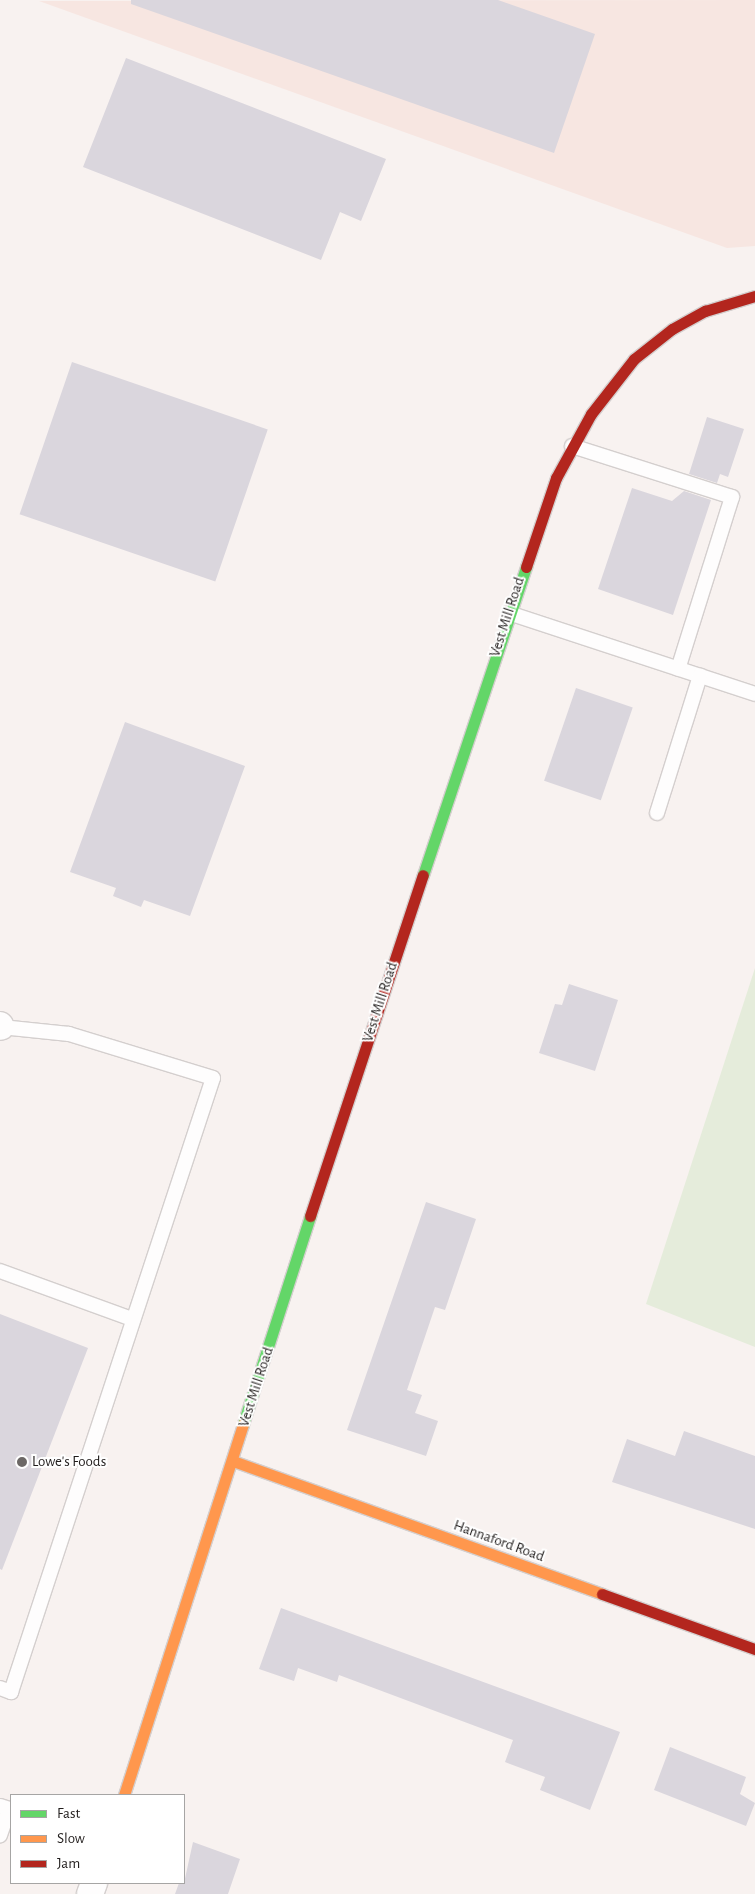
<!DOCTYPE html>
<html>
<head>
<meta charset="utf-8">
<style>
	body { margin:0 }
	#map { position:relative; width:755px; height:1894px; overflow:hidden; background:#f8f2f0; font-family:"Alegreya Sans",sans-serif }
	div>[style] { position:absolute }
	.commercial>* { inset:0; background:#f7e6e1 }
	.green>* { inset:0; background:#e5ecdb }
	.building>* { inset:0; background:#dad6dd; transform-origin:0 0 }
	.roads { filter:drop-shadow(1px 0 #d4cfce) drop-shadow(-1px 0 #d4cfce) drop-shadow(0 1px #d4cfce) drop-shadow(0 -1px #d4cfce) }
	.lane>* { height:14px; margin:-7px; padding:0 7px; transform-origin:7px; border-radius:7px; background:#fefdfd }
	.street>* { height:26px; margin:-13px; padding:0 13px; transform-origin:13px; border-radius:13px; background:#fefdfd }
	.fast>* { height:11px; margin:-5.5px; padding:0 5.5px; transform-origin:5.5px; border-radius:5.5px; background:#63d668 }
	.slow>* { height:11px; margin:-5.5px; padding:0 5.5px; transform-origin:5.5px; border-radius:5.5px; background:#ff974d }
	.jam>* { height:11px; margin:-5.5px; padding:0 5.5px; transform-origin:5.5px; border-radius:5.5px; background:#b3261e }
	.dots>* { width:14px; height:14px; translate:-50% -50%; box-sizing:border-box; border:2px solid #fff; border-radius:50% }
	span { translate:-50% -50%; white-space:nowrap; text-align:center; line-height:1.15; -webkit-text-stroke:4px #fff; paint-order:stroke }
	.street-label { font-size:15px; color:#211d1c }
	.poi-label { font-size:15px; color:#211d1c }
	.left { translate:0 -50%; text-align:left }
	.legend { position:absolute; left:10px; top:1794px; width:175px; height:90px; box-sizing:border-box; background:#fff; border:1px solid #a6a5a4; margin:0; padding:6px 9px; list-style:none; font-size:15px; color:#211d1c }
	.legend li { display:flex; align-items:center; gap:10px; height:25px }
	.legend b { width:25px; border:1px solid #a6a5a4 }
</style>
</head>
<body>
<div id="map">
	<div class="commercial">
		<i style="clip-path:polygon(755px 0,755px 246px,727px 248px,39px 1px)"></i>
	</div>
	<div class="green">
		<i style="clip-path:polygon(755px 968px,755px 1347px,646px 1304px)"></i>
	</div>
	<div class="building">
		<i style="clip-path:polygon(131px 0,498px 0,595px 34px,554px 153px,131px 4px)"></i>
		<i style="clip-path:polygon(126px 58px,386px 159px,361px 221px,340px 212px,321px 260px,83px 167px)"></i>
		<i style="left:72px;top:362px;width:207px;height:161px;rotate:19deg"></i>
		<i style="clip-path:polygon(707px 417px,744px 429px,728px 477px,720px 474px,717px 483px,689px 474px)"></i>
		<i style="clip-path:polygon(632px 488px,672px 501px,684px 491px,711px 500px,673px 615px,598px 589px)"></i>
		<i style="left:576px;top:688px;width:60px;height:98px;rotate:19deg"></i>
		<i style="clip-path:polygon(125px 722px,245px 766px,190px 916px,144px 900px,141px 907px,113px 896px,116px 888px,70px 872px)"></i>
		<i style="clip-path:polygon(569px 984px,618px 1000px,595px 1071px,539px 1053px,555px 1004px,562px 1005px)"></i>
		<i style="clip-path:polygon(426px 1202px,476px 1219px,445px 1310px,435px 1307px,407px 1390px,422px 1395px,415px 1413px,438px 1421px,426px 1456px,347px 1430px)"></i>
		<i style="clip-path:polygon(0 1314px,88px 1348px,2px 1570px,0 1569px)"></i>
		<i style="clip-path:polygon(684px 1431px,755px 1456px,755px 1529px,612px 1482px,627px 1439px,675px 1456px)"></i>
		<i style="clip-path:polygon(281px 1608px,620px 1732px,590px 1810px,540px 1790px,545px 1777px,505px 1762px,513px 1740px,339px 1675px,337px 1682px,298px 1668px,294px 1681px,259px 1669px)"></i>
		<i style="clip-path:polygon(670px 1747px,746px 1777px,740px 1794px,755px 1803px,746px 1826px,654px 1790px)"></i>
		<i style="clip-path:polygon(193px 1842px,240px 1859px,228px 1894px,175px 1894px,179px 1883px,184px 1883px)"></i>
	</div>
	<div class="roads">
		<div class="lane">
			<i style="left:572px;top:446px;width:168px;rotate:17.7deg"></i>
			<i style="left:732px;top:497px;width:180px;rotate:107.4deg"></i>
			<i style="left:509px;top:613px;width:259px;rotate:18.2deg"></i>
			<i style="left:657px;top:813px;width:144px;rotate:-72.6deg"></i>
			<i style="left:0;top:1271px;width:140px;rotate:20deg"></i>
			<i style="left:0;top:1688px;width:12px;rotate:20deg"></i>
			<i style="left:11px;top:1692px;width:646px;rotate:-71.79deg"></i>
			<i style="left:213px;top:1078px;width:151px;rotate:-163deg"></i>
			<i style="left:69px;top:1034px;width:68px;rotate:-174.1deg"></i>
			<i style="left:0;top:1806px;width:9px;rotate:18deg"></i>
			<i style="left:9px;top:1809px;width:28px;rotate:109deg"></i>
		</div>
		<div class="street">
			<i style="left:0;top:1025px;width:2px;rotate:63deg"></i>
			<i style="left:90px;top:1894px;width:12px;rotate:-70deg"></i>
		</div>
		<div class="fast">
			<i style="left:423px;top:875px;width:325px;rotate:-71.5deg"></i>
			<i style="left:243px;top:1424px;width:219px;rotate:-72.1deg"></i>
		</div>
		<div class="slow">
			<i style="left:233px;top:1461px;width:392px;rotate:19.8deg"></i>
			<i style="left:124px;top:1795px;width:390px;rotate:-72.2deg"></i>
		</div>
		<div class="jam">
			<i style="left:526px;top:567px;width:94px;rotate:-71.4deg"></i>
			<i style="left:556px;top:478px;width:73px;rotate:-61.3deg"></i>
			<i style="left:591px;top:414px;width:70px;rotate:-52deg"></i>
			<i style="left:634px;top:359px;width:48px;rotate:-38.3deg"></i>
			<i style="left:672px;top:329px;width:38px;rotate:-29deg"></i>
			<i style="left:705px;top:311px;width:52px;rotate:-16.7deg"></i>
			<i style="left:310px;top:1216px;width:359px;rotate:-71.7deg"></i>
			<i style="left:602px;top:1594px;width:163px;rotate:19.8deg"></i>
		</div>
	</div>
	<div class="dots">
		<i style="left:22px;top:1462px;background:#6c6866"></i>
	</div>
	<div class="street-label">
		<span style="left:507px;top:617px;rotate:-72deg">Vest Mill Road</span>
		<span style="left:380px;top:1002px;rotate:-72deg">Vest Mill Road</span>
		<span style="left:256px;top:1387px;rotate:-72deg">Vest Mill Road</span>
		<span style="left:499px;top:1541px;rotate:20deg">Hannaford Road</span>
	</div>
	<div class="poi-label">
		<span class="left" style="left:32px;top:1462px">Lowe's Foods</span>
	</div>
	<ul class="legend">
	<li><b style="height:6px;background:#63d668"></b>Fast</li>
	<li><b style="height:6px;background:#ff974d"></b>Slow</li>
	<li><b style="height:6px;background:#b3261e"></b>Jam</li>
	</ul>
</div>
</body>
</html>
